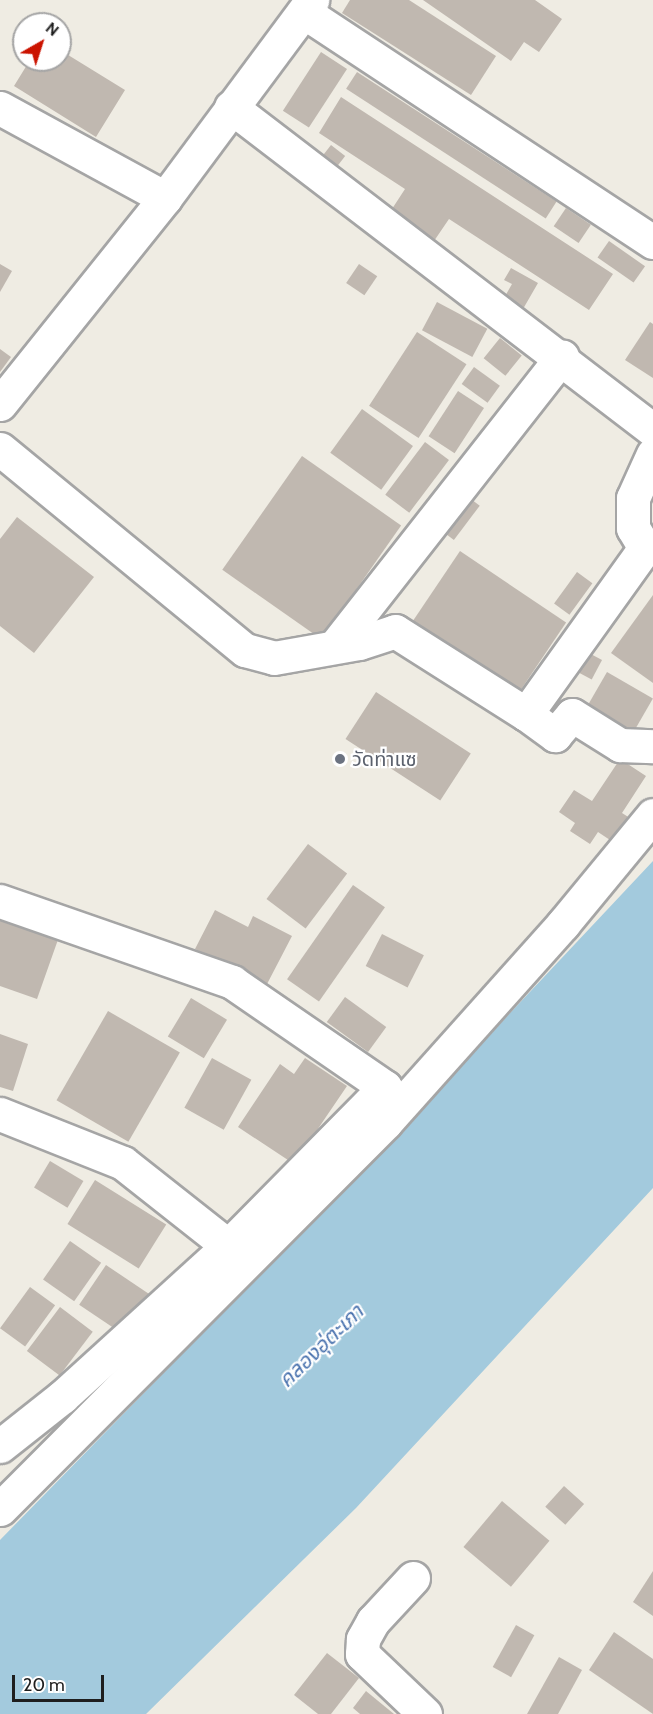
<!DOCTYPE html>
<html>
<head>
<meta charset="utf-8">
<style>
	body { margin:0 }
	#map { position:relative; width:653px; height:1714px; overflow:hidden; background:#efece3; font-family:Cabin,"Noto Sans Thai",sans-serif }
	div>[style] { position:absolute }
	.water>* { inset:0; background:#a3cadd }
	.building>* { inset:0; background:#c0b8b0; transform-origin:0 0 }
	.roads { filter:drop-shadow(2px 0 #a5a5a5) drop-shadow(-2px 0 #a5a5a5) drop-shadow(0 2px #a5a5a5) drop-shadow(0 -2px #a5a5a5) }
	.minor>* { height:33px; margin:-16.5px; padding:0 16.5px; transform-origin:16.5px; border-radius:16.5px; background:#fff }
	.dots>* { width:16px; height:16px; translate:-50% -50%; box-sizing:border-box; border:3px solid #fff; border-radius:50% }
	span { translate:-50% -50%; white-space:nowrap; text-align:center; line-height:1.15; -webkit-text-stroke:4.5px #fff; paint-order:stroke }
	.worship-label { font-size:20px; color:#5b616d }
	.left { translate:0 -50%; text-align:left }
	.water-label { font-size:21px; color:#4972ae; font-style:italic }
	.north { position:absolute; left:12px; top:12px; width:60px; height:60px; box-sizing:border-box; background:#fff; border:2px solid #a5a5a5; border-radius:50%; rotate:39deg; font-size:16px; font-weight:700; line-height:24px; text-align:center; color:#1e1e1e }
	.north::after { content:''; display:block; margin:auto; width:21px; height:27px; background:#cb1300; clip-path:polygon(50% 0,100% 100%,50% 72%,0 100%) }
	.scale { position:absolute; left:12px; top:1675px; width:92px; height:27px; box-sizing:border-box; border:3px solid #1e1e1e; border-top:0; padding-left:8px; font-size:18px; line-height:21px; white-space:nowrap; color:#1e1e1e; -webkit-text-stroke:4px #fff; paint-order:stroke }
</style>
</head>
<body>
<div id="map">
	<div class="water">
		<i style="clip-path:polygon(653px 861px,653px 1188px,356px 1508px,146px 1714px,0 1714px,0 1540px,373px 1159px)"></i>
	</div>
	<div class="building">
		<i style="clip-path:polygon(350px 0,409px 0,496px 56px,471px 95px,342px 13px)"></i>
		<i style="clip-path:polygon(423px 0,535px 0,562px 19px,539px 52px,524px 42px,511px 61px)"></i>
		<i style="clip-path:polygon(60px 50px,125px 90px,96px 137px,14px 86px,30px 60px,60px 60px)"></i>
		<i style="left:321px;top:52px;width:31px;height:70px;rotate:33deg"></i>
		<i style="left:357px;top:72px;width:238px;height:20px;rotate:33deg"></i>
		<i style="clip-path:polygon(341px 97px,613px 274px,589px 310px,449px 219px,434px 241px,390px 212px,405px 189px,319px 133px)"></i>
		<i style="left:331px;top:145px;width:18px;height:24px;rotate:38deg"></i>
		<i style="left:566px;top:208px;width:30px;height:22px;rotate:34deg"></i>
		<i style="left:609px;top:241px;width:44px;height:20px;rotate:35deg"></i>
		<i style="clip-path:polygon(0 264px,12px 271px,0 292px)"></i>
		<i style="left:359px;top:264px;width:22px;height:23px;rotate:34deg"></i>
		<i style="clip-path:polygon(511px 268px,538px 283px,523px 309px,504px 298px,512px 284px,504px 280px)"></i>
		<i style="left:437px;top:302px;width:57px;height:32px;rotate:28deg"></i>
		<i style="clip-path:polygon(650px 322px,653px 324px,653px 378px,625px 360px)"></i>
		<i style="left:417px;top:332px;width:59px;height:88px;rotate:33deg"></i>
		<i style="left:500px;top:338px;width:28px;height:26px;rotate:39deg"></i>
		<i style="clip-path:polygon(0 349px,11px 357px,0 372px)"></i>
		<i style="left:474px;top:367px;width:32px;height:21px;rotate:36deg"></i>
		<i style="left:458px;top:391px;width:31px;height:54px;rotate:33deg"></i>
		<i style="left:362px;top:409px;width:63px;height:54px;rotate:36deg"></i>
		<i style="left:425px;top:442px;width:30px;height:66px;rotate:37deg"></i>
		<i style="left:302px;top:456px;width:121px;height:139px;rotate:35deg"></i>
		<i style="left:463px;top:493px;width:21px;height:43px;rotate:37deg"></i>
		<i style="clip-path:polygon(17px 517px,94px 577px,34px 653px,0 626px,0 539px)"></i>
		<i style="left:460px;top:551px;width:128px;height:87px;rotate:34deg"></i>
		<i style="left:577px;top:572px;width:19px;height:39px;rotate:36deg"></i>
		<i style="clip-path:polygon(653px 595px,653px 683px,611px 653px)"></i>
		<i style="left:587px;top:652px;width:17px;height:22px;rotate:28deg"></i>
		<i style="left:607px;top:672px;width:53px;height:41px;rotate:30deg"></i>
		<i style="left:376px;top:692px;width:113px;height:56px;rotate:33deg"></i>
		<i style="clip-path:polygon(620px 759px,646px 776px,622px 813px,633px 820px,616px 844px,598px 832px,590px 844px,570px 831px,575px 823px,559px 812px,574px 790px,592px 801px)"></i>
		<i style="left:308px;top:844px;width:49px;height:69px;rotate:37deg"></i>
		<i style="left:353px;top:885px;width:39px;height:115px;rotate:35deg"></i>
		<i style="clip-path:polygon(215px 910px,248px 927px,253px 916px,292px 936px,266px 986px,195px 949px)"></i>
		<i style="clip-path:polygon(0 913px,60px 934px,37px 999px,0 986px)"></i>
		<i style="left:382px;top:934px;width:47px;height:36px;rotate:27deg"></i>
		<i style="left:345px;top:997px;width:51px;height:31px;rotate:36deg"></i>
		<i style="left:191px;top:998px;width:42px;height:45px;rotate:31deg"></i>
		<i style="left:108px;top:1011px;width:83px;height:103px;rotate:30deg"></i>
		<i style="clip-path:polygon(0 1034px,28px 1044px,13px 1091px,0 1087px)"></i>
		<i style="left:212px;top:1058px;width:45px;height:57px;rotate:29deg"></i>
		<i style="clip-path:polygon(305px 1058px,347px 1086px,294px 1164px,238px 1127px,280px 1064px,294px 1074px)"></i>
		<i style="left:50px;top:1161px;width:39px;height:31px;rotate:31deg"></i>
		<i style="left:95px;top:1180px;width:84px;height:52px;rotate:32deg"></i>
		<i style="left:70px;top:1241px;width:38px;height:47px;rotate:35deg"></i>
		<i style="left:106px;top:1265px;width:52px;height:48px;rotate:34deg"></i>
		<i style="left:30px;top:1287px;width:31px;height:51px;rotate:36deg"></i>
		<i style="left:60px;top:1307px;width:41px;height:55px;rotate:37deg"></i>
		<i style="left:564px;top:1486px;width:27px;height:28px;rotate:42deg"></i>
		<i style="left:502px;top:1501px;width:62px;height:60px;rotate:40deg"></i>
		<i style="clip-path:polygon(653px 1571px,653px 1616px,633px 1602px)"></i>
		<i style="left:516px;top:1625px;width:21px;height:48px;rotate:29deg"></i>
		<i style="clip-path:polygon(614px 1632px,653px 1659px,653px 1714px,589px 1670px)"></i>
		<i style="clip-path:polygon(327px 1653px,359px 1678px,331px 1714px,318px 1714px,294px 1695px)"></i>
		<i style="clip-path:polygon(559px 1657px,582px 1670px,558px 1714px,527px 1714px)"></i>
		<i style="clip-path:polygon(366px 1691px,394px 1714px,360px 1714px,353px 1708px)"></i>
	</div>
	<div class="roads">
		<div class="minor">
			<i style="left:304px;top:12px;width:418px;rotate:33.4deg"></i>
			<i style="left:231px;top:107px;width:531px;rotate:37.43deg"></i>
			<i style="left:0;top:108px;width:188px;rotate:28.6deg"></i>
			<i style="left:0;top:404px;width:264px;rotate:-51.3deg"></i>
			<i style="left:165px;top:198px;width:247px;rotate:-53.4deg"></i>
			<i style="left:0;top:449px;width:317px;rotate:39.4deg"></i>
			<i style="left:245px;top:650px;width:30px;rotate:15deg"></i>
			<i style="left:274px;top:658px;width:86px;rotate:-10deg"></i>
			<i style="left:359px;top:643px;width:38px;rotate:-18deg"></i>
			<i style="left:395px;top:631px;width:155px;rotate:32.4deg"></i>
			<i style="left:526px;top:714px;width:204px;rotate:-54.4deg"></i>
			<i style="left:645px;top:548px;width:23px;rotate:-121deg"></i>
			<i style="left:633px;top:528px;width:30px;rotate:-90deg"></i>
			<i style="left:633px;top:498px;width:48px;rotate:-65.6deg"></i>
			<i style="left:335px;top:646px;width:368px;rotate:-51.9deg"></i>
			<i style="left:526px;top:714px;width:36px;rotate:36deg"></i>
			<i style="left:555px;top:735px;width:26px;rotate:-50deg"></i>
			<i style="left:572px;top:715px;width:57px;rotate:32deg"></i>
			<i style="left:620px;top:745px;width:33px;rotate:2deg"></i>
			<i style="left:0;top:901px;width:246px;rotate:19.2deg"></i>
			<i style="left:232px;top:982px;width:186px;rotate:34.5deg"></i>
			<i style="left:385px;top:1087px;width:223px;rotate:134.6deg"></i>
			<i style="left:228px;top:1246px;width:224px;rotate:137.7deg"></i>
			<i style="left:62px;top:1397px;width:79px;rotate:141.7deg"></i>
			<i style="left:0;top:1114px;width:132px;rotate:21.7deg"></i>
			<i style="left:123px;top:1163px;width:134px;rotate:38.3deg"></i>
			<i style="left:0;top:1509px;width:547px;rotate:-45.07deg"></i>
			<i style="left:386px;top:1122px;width:266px;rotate:-48.2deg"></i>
			<i style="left:563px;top:924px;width:141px;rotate:-50.5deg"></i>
			<i style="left:413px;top:1578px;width:59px;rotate:132.9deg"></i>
			<i style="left:373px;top:1621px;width:21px;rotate:119deg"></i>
			<i style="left:363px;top:1639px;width:15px;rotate:94deg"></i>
			<i style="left:362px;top:1654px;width:87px;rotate:43.6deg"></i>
		</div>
	</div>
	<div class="dots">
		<i style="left:340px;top:759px;background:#6b7280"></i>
	</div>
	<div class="worship-label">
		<span class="left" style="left:352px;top:759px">วัดท่าแซ</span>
	</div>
	<div class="water-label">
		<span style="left:321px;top:1346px;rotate:-44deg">คลองอุ่ตะเภา</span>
	</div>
	<div class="north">N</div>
	<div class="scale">20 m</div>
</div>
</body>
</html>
